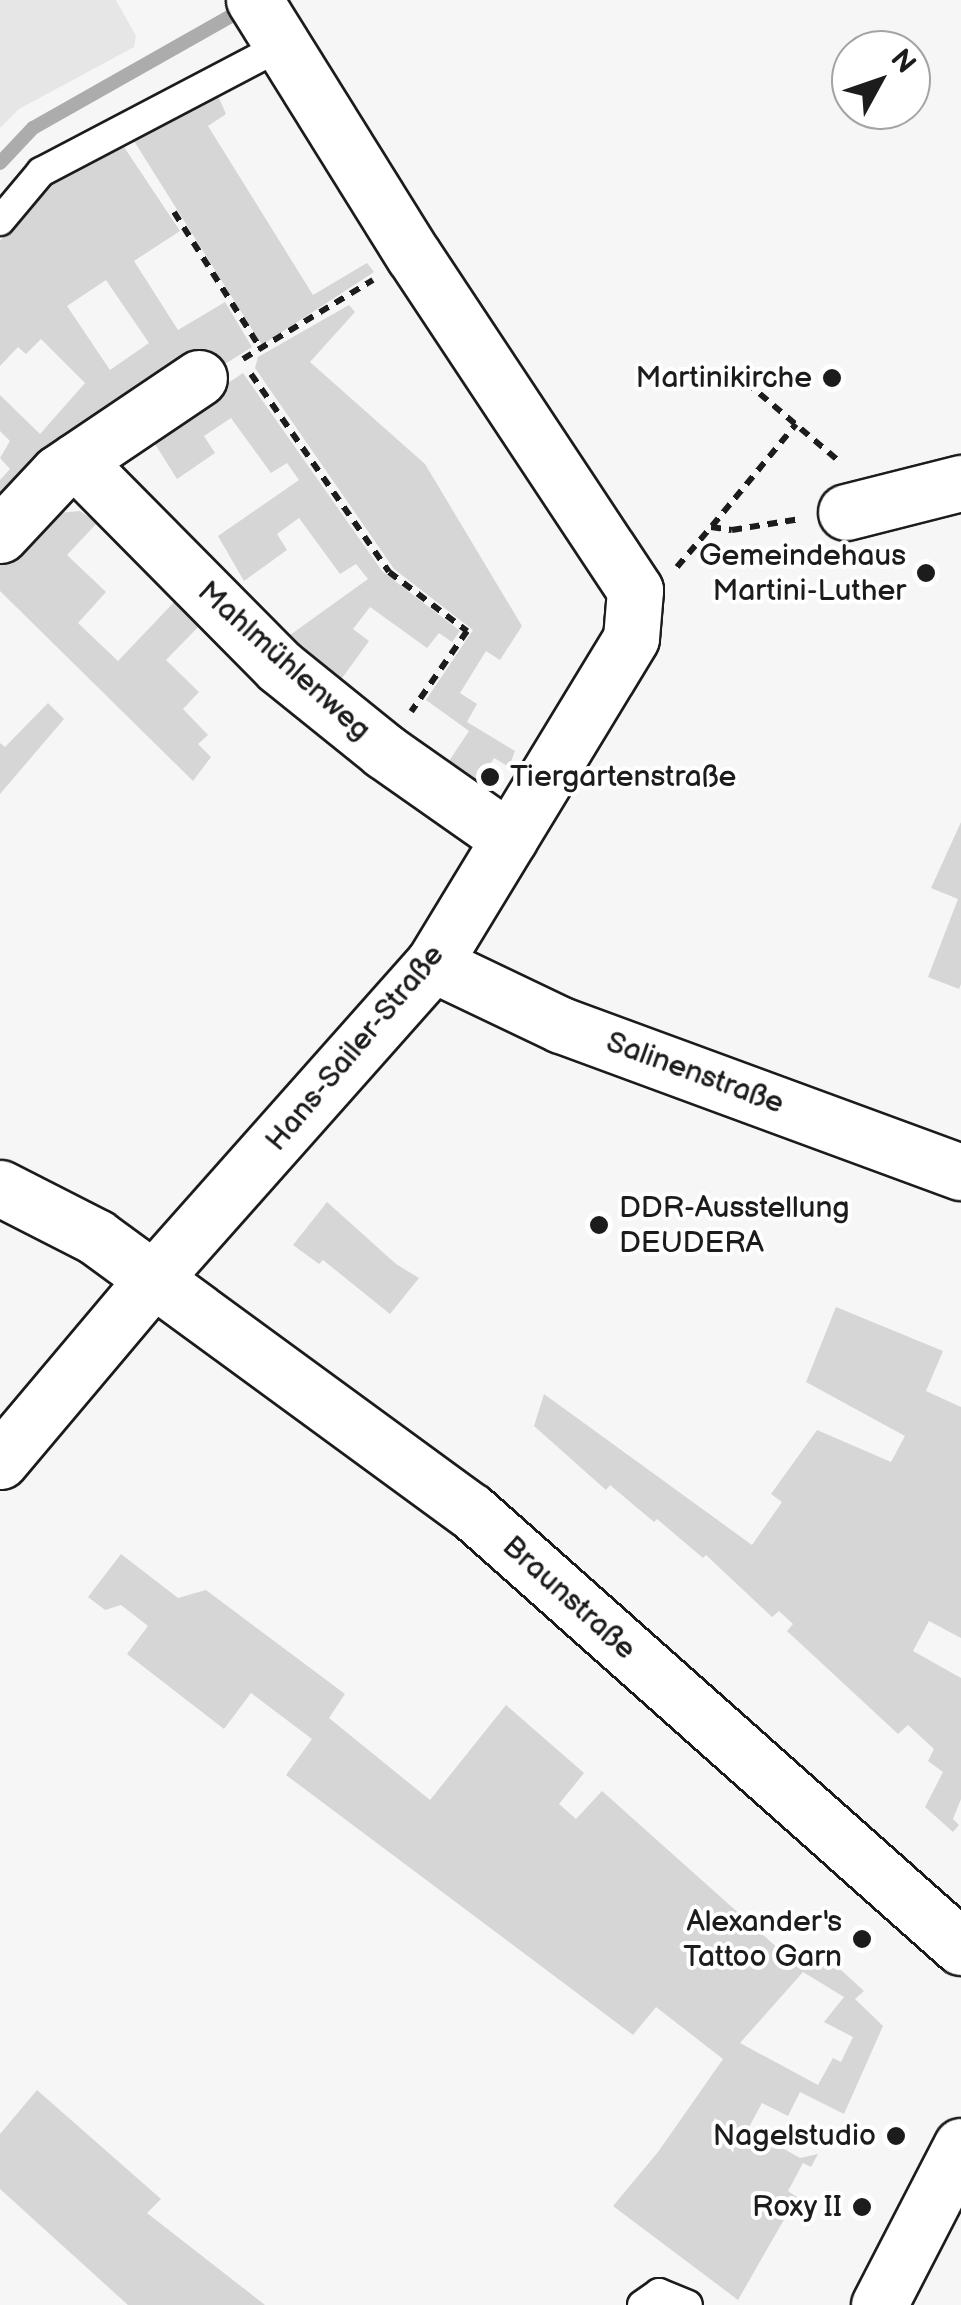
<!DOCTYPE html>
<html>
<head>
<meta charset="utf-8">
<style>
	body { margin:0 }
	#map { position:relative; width:961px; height:2305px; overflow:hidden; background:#f6f6f6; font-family:"Balsamiq Sans",sans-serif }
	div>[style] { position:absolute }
	.built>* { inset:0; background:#e6e6e6 }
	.green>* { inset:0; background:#d6d6d6 }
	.stream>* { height:14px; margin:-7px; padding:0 7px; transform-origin:7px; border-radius:7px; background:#acacac }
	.path>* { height:6px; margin-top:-3px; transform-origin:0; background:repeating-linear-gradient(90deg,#1c1c1c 0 10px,transparent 0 18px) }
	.roads { filter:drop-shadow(2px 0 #1c1c1c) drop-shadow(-2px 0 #1c1c1c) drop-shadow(0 2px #1c1c1c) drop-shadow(0 -2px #1c1c1c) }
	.service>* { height:28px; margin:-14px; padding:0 14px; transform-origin:14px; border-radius:14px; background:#fff }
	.minor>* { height:55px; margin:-27.5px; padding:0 27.5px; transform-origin:27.5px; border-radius:27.5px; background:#fff }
	.secondary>* { height:55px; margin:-27.5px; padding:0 27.5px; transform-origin:27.5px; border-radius:27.5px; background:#fff }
	.dots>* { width:28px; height:28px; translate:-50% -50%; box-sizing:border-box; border:5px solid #fff; border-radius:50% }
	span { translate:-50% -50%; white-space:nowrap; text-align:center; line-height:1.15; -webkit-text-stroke:8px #fff; paint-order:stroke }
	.poi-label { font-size:30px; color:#1c1c1c }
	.right { translate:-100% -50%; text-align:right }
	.left { translate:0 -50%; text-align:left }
	.street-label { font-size:30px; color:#1c1c1c }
	.north { position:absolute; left:831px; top:30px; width:100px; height:100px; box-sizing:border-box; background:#fff; border:2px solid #a4a4a4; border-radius:50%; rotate:50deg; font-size:28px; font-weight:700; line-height:40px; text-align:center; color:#1c1c1c }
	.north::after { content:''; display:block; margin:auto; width:35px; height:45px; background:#1c1c1c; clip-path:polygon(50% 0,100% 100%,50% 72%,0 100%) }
</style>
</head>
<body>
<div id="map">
	<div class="built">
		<i style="clip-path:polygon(0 0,116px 0,136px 36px,134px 47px,19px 109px,0 128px)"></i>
	</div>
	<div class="green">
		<i style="clip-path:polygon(218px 96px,226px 114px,208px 126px,313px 295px,367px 263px,374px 272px,262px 345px,134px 141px)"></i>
		<i style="clip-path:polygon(evenodd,124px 147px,180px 231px,134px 261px,178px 330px,225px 302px,252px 347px,0 506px,0 480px,10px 469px,0 458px,10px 441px,0 431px,0 395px,40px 434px,85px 383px,41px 339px,26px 354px,18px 347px,0 366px,0 241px,44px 186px,70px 166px,124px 147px,106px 280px,149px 343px,110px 370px,67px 306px,106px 280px)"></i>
		<i style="clip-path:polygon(349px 305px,355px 312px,310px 362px,425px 464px,522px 626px,500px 660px,486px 651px,460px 693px,477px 704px,467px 722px,515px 751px,509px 767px,494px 758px,478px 785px,447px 764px,469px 731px,426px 700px,473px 630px,394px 569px,255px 368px,258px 357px)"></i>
		<i style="clip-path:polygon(243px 373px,382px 571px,460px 631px,452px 642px,439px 633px,427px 648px,370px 607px,353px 629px,369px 641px,337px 685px,290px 635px,368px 579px,356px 564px,340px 574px,299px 518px,277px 534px,287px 550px,244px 581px,218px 536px,299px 480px,287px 463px,271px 473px,231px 418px,204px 436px,215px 453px,177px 479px,150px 436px)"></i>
		<i style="clip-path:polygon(80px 511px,97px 523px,67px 555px,106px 592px,78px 623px,118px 661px,177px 599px,204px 621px,166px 660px,199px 692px,183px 709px,208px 735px,198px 744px,211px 757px,193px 781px,0 591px,0 563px,35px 528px,57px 513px)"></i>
		<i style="clip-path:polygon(48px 703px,64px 719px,0 794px,0 743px,5px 747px)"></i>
		<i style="clip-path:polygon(961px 822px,961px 984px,959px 989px,928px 977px,958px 899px,931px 888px)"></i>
		<i style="clip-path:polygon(327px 1202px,396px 1264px,419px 1278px,390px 1314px,323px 1260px,319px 1264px,293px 1245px)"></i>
		<i style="clip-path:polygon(836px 1307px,943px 1351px,926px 1391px,961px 1407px,961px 1638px,929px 1621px,913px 1651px,961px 1678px,961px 1799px,953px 1819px,959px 1825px,953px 1832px,925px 1807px,943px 1772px,928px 1761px,934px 1749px,908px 1725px,898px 1734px,787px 1631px,793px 1624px,779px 1611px,772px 1617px,706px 1555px,703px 1558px,657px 1519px,654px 1522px,610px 1485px,606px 1490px,534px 1426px,544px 1394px,752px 1545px,782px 1502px,771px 1494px,817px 1430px,891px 1462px,905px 1436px,806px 1382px)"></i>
		<i style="clip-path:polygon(evenodd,121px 1554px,178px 1598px,206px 1590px,345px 1694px,329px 1718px,430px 1800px,506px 1705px,584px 1773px,559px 1804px,576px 1819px,602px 1791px,800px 1968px,817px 1948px,864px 1991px,855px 1999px,883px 2026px,844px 2114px,800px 2092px,788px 2116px,762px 2103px,748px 2129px,800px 2158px,818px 2154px,811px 2167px,803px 2163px,788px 2191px,797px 2197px,738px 2300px,613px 2206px,658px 2152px,723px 2059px,656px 2007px,633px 2035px,286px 1775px,312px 1739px,251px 1693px,224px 1729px,127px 1654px,148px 1626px,121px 1605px,105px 1610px,88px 1597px,121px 1554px,803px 1972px,844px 1997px,824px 2022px,853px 2037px,841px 2062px,833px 2058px,818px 2085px,740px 2043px,803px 1972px)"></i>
		<i style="clip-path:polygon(37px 2090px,161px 2199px,147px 2213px,265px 2305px,128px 2305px,0 2189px,0 2134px)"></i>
	</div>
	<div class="stream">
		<i style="left:0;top:163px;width:48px;rotate:-46.7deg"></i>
		<i style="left:33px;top:128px;width:246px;rotate:-29.5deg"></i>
	</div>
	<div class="path">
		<i style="left:174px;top:212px;width:162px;rotate:57.6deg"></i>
		<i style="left:243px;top:359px;width:152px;rotate:-31.3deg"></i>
		<i style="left:251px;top:374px;width:241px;rotate:55.1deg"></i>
		<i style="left:389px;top:572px;width:98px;rotate:37.1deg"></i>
		<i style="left:467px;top:631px;width:98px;rotate:124.7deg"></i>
		<i style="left:746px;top:382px;width:123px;rotate:40.4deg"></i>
		<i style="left:712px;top:526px;width:132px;rotate:-50.5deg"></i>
		<i style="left:677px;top:567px;width:52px;rotate:-49.6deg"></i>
		<i style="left:711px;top:527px;width:21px;rotate:8deg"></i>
		<i style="left:732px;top:530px;width:69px;rotate:-9.2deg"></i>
	</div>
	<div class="roads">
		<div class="service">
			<i style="left:0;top:221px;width:64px;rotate:-50.1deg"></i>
			<i style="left:41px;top:172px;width:273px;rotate:-27.7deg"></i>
			<i style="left:642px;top:2305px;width:21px;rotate:-35deg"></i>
			<i style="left:659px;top:2293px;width:31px;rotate:22deg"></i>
		</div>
		<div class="minor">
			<i style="left:76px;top:461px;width:290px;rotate:45.3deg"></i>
			<i style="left:280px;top:667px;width:134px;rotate:38.9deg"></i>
			<i style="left:384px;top:751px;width:153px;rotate:35.1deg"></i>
			<i style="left:846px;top:512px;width:119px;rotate:-14.2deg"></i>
			<i style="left:0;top:535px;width:85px;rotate:-46.9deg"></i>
			<i style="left:58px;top:473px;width:170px;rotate:-34deg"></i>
			<i style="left:433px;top:964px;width:142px;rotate:25.5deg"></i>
			<i style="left:561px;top:1025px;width:426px;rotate:20.2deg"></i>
			<i style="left:0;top:1188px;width:108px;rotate:27deg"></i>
			<i style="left:96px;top:1237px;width:464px;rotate:36.2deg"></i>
			<i style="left:471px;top:1511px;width:656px;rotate:41.66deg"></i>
			<i style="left:0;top:1461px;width:239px;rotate:-49.9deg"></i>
			<i style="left:154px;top:1278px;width:420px;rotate:-48.4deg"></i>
			<i style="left:433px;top:964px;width:381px;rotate:-58.7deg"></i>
			<i style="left:631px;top:638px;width:48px;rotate:-85.2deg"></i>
			<i style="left:635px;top:590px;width:402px;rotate:-123.5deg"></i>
			<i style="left:413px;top:255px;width:301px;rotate:-121.9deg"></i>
		</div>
		<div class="secondary">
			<i style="left:879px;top:2305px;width:179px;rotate:-62.7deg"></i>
		</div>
	</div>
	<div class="dots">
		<i style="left:832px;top:378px;background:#1c1c1c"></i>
		<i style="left:926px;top:573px;background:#1c1c1c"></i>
		<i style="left:490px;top:777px;background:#1c1c1c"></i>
		<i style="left:599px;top:1225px;background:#1c1c1c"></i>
		<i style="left:862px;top:1939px;background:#1c1c1c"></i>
		<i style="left:896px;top:2136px;background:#1c1c1c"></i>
		<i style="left:862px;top:2207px;background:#1c1c1c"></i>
	</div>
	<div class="poi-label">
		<span class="right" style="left:812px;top:378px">Martinikirche</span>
		<span class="right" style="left:906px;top:573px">Gemeindehaus<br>Martini-Luther</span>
		<span class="left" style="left:510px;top:777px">Tiergartenstraße</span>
		<span class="left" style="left:619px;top:1225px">DDR-Ausstellung<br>DEUDERA</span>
		<span class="right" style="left:842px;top:1939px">Alexander's<br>Tattoo Garn</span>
		<span class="right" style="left:876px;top:2136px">Nagelstudio</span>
		<span class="right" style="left:842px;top:2207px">Roxy II</span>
	</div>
	<div class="street-label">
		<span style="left:284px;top:661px;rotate:42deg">Mahlmühlenweg</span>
		<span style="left:355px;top:1048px;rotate:-50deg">Hans-Sailer-Straße</span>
		<span style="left:695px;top:1073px;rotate:20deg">Salinenstraße</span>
		<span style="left:569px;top:1598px;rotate:42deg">Braunstraße</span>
	</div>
	<div class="north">N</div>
</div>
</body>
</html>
